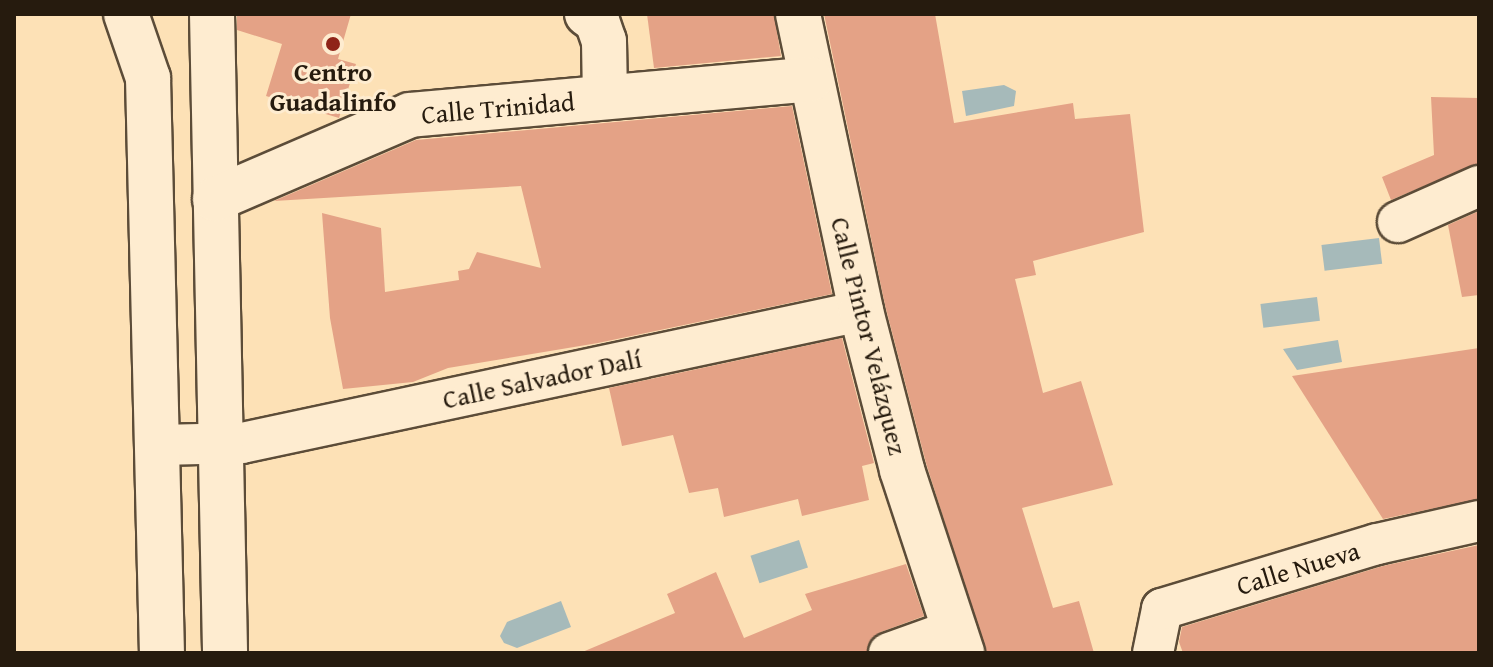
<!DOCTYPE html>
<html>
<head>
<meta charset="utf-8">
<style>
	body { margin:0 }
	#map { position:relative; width:1493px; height:667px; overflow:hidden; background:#fde1b6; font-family:"Gentium Book Plus",serif }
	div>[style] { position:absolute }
	.water>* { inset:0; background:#a6baba; transform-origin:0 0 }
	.building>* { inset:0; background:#e4a286 }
	.roads { filter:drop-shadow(2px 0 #5c4c38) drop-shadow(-2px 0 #5c4c38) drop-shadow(0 2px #5c4c38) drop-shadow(0 -2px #5c4c38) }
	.street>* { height:40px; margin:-20px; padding:0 20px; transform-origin:20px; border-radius:20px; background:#feecd0 }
	.secondary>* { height:44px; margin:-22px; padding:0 22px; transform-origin:22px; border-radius:22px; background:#feecd0 }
	.dots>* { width:22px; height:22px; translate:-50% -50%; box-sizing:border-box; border:4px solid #feecd0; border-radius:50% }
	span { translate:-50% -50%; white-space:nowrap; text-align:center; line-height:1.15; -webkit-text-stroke:6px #feecd0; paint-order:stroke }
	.poi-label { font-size:26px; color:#261b0e; font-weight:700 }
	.street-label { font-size:26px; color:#261b0e }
	.frame { position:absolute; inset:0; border:16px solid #261b0e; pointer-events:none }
</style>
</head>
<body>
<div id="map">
	<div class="water">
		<i style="clip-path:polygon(1004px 85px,1016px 91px,1014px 106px,966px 116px,962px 91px)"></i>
		<i style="left:1379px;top:238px;width:26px;height:58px;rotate:83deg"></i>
		<i style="left:1317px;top:297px;width:24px;height:57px;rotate:83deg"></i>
		<i style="clip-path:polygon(1338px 340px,1342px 362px,1297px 370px,1283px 349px)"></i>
		<i style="left:799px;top:540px;width:29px;height:51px;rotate:72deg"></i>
		<i style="clip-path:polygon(561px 601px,571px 627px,517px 648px,504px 643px,500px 636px,507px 622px)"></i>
	</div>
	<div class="building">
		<i style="clip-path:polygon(237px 14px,351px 14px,338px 59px,356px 64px,339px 118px,266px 96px,282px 44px,237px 30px)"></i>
		<i style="clip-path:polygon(647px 14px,774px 14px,781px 56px,654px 68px)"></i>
		<i style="clip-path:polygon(824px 14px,935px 14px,954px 123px,1073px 103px,1075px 119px,1130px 114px,1144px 232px,1033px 261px,1036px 275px,1015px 279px,1043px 393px,1081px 381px,1113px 485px,1022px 508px,1053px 608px,1079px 601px,1094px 653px,986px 653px,926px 463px,885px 305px)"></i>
		<i style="clip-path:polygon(1431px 97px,1479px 98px,1479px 163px,1391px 200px,1382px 177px,1434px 155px)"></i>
		<i style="clip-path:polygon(792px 106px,832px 294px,598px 343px,448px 368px,413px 382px,343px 389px,330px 318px,322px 213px,381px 228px,385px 292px,459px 280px,458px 271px,469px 269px,477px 252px,541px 268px,521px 186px,274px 201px,416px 140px)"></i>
		<i style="clip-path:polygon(1479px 211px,1479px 295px,1462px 297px,1448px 225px)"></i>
		<i style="clip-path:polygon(842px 338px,874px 463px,862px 466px,869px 500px,802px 516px,798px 499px,724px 517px,718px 488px,689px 493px,673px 435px,622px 446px,609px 388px)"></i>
		<i style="clip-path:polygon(1479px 348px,1479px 499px,1383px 519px,1292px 376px)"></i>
		<i style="clip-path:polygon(1479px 545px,1479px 653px,1183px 653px,1179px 642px,1182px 627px,1383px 566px)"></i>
		<i style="clip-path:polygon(906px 564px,924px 616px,881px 632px,871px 639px,867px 653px,580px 653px,675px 613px,667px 594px,716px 572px,744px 638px,812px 610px,805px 594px)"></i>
	</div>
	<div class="roads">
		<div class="street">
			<i style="left:1398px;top:222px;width:89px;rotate:-24deg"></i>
			<i style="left:159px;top:445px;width:83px;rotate:-1.4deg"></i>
			<i style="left:242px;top:443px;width:633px;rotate:-12.04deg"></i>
			<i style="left:889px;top:653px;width:71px;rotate:-19.7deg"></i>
			<i style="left:1153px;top:653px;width:45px;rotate:-78.4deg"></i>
			<i style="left:1162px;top:609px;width:225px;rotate:-16.8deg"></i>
			<i style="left:1377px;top:544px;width:105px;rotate:-12.7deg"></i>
		</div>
		<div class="secondary">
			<i style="left:126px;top:14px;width:68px;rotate:71deg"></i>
			<i style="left:148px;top:78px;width:575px;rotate:88.61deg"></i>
			<i style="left:212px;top:14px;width:639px;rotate:88.83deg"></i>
			<i style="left:587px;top:14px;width:12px;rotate:35deg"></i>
			<i style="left:597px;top:21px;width:21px;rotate:71deg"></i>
			<i style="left:604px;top:41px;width:55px;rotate:89deg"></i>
			<i style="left:798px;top:14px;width:304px;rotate:78deg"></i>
			<i style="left:861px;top:311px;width:164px;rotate:75.5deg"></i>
			<i style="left:902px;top:470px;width:193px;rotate:71.8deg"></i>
			<i style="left:215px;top:199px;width:212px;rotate:-23.3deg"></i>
			<i style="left:410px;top:115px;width:402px;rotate:-5.1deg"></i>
		</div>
	</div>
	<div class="dots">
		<i style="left:333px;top:44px;background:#8f2418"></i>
	</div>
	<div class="poi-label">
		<span style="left:333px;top:87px">Centro<br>Guadalinfo</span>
	</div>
	<div class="street-label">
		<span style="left:498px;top:108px;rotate:-5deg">Calle Trinidad</span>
		<span style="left:869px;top:336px;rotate:76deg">Calle Pintor Velázquez</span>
		<span style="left:542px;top:379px;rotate:-12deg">Calle Salvador Dalí</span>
		<span style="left:1298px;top:568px;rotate:-17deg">Calle Nueva</span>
	</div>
	<div class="frame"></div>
</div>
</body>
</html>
